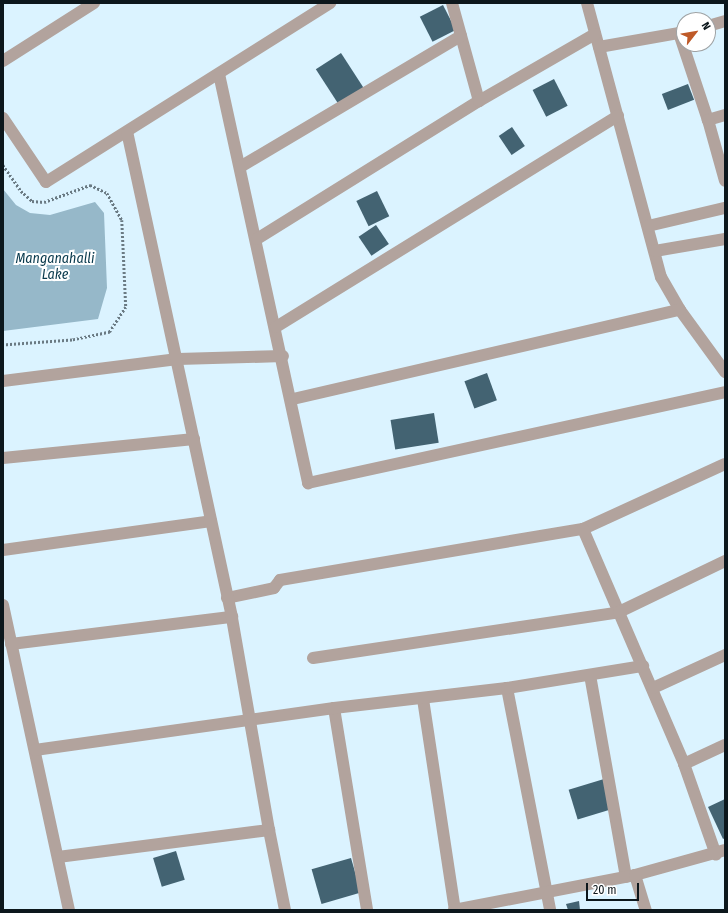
<!DOCTYPE html>
<html>
<head>
<meta charset="utf-8">
<style>
	body { margin:0 }
	#map { position:relative; width:728px; height:913px; overflow:hidden; background:#dbf3ff; font-family:"Fira Sans Condensed",sans-serif }
	div>[style] { position:absolute }
	.water>* { inset:0; background:#96b8c9 }
	.building>* { inset:0; background:#436372; transform-origin:0 0 }
	.path>* { height:2.5px; margin-top:-1.25px; transform-origin:0; background:repeating-linear-gradient(90deg,#6a7a83 0 2px,transparent 0 4px) }
	.minor>* { height:12px; margin:-6px; padding:0 6px; transform-origin:6px; border-radius:6px; background:#b2a39d }
	span { translate:-50% -50%; white-space:nowrap; text-align:center; line-height:1.15; -webkit-text-stroke:4px #fff; paint-order:stroke }
	.water-label { font-size:14px; color:#08394c; font-style:italic }
	.frame { position:absolute; inset:0; border:4px solid #0c171c; pointer-events:none }
	.north { position:absolute; left:676px; top:12px; width:40px; height:40px; box-sizing:border-box; background:#fff; border:1px solid #9ea2a4; border-radius:50%; rotate:59deg; font-size:11px; font-weight:700; line-height:16px; text-align:center; color:#0c171c }
	.north::after { content:''; display:block; margin:auto; width:14px; height:18px; background:#bf5a28; clip-path:polygon(50% 0,100% 100%,50% 72%,0 100%) }
	.scale { position:absolute; left:586px; top:883px; width:53px; height:18px; box-sizing:border-box; border:2px solid #0c171c; border-top:0; padding-left:5px; font-size:12px; line-height:14px; white-space:nowrap; color:#0c171c; -webkit-text-stroke:3px #fff; paint-order:stroke }
</style>
</head>
<body>
<div id="map">
	<div class="water">
		<i style="clip-path:polygon(3px 189px,16px 205px,30px 213px,50px 215px,95px 202px,104px 213px,107px 288px,98px 319px,3px 331px)"></i>
	</div>
	<div class="building">
		<i style="left:443px;top:5px;width:28px;height:26px;rotate:63deg"></i>
		<i style="left:341px;top:53px;width:42px;height:30px;rotate:57deg"></i>
		<i style="left:554px;top:79px;width:30px;height:24px;rotate:63deg"></i>
		<i style="left:688px;top:84px;width:17px;height:28px;rotate:69deg"></i>
		<i style="left:512px;top:127px;width:23px;height:16px;rotate:56deg"></i>
		<i style="left:377px;top:191px;width:28px;height:23px;rotate:64deg"></i>
		<i style="left:376px;top:225px;width:23px;height:21px;rotate:56deg"></i>
		<i style="left:487px;top:373px;width:29px;height:24px;rotate:70deg"></i>
		<i style="left:434px;top:413px;width:30px;height:44px;rotate:81deg"></i>
		<i style="left:604px;top:779px;width:31px;height:37px;rotate:73deg"></i>
		<i style="clip-path:polygon(725px 799px,725px 838px,723px 839px,708px 807px)"></i>
		<i style="left:176px;top:851px;width:30px;height:24px;rotate:73deg"></i>
		<i style="left:351px;top:858px;width:36px;height:41px;rotate:74deg"></i>
		<i style="clip-path:polygon(579px 901px,580px 910px,568px 910px,566px 904px)"></i>
	</div>
	<div class="path">
		<i style="left:3px;top:165px;width:32px;rotate:55deg"></i>
		<i style="left:21px;top:191px;width:15px;rotate:42deg"></i>
		<i style="left:32px;top:201px;width:12px;rotate:5deg"></i>
		<i style="left:44px;top:202px;width:49px;rotate:-20.3deg"></i>
		<i style="left:90px;top:185px;width:19px;rotate:25deg"></i>
		<i style="left:107px;top:193px;width:31px;rotate:61deg"></i>
		<i style="left:122px;top:220px;width:87px;rotate:87.4deg"></i>
		<i style="left:126px;top:307px;width:30px;rotate:123deg"></i>
		<i style="left:110px;top:332px;width:39px;rotate:168deg"></i>
		<i style="left:72px;top:340px;width:69px;rotate:175.9deg"></i>
	</div>
	<div class="minor">
		<i style="left:452px;top:3px;width:102px;rotate:74.6deg"></i>
		<i style="left:587px;top:3px;width:284px;rotate:74.9deg"></i>
		<i style="left:661px;top:277px;width:38px;rotate:60deg"></i>
		<i style="left:680px;top:310px;width:77px;rotate:54deg"></i>
		<i style="left:708px;top:26px;width:18px;rotate:-16deg"></i>
		<i style="left:679px;top:33px;width:92px;rotate:71.6deg"></i>
		<i style="left:599px;top:47px;width:86px;rotate:-10deg"></i>
		<i style="left:3px;top:61px;width:108px;rotate:-32.5deg"></i>
		<i style="left:219px;top:74px;width:419px;rotate:77.7deg"></i>
		<i style="left:308px;top:483px;width:427px;rotate:-12.3deg"></i>
		<i style="left:725px;top:115px;width:18px;rotate:164deg"></i>
		<i style="left:708px;top:120px;width:63px;rotate:74.4deg"></i>
		<i style="left:3px;top:118px;width:77px;rotate:56.1deg"></i>
		<i style="left:46px;top:182px;width:336px;rotate:-32.2deg"></i>
		<i style="left:240px;top:167px;width:257px;rotate:-30.7deg"></i>
		<i style="left:648px;top:226px;width:79px;rotate:-13.2deg"></i>
		<i style="left:257px;top:239px;width:261px;rotate:-31.9deg"></i>
		<i style="left:479px;top:101px;width:134px;rotate:-30deg"></i>
		<i style="left:655px;top:251px;width:71px;rotate:-9.7deg"></i>
		<i style="left:276px;top:327px;width:402px;rotate:-31.7deg"></i>
		<i style="left:3px;top:381px;width:176px;rotate:-7.2deg"></i>
		<i style="left:178px;top:359px;width:105px;rotate:-1.6deg"></i>
		<i style="left:293px;top:399px;width:397px;rotate:-13deg"></i>
		<i style="left:3px;top:458px;width:192px;rotate:-5.7deg"></i>
		<i style="left:583px;top:529px;width:156px;rotate:-24.6deg"></i>
		<i style="left:3px;top:550px;width:210px;rotate:-7.9deg"></i>
		<i style="left:227px;top:598px;width:48px;rotate:-12deg"></i>
		<i style="left:274px;top:588px;width:10px;rotate:-53deg"></i>
		<i style="left:280px;top:580px;width:307px;rotate:-9.6deg"></i>
		<i style="left:583px;top:529px;width:256px;rotate:66.7deg"></i>
		<i style="left:684px;top:764px;width:96px;rotate:70.6deg"></i>
		<i style="left:3px;top:605px;width:312px;rotate:77.8deg"></i>
		<i style="left:11px;top:644px;width:223px;rotate:-7deg"></i>
		<i style="left:313px;top:658px;width:309px;rotate:-8.5deg"></i>
		<i style="left:619px;top:612px;width:118px;rotate:-25.7deg"></i>
		<i style="left:590px;top:675px;width:205px;rotate:79.9deg"></i>
		<i style="left:507px;top:688px;width:226px;rotate:79deg"></i>
		<i style="left:653px;top:688px;width:79px;rotate:-24.6deg"></i>
		<i style="left:423px;top:699px;width:213px;rotate:81.4deg"></i>
		<i style="left:334px;top:708px;width:205px;rotate:80.7deg"></i>
		<i style="left:35px;top:750px;width:302px;rotate:-8deg"></i>
		<i style="left:334px;top:708px;width:174px;rotate:-6.6deg"></i>
		<i style="left:507px;top:688px;width:138px;rotate:-9.2deg"></i>
		<i style="left:684px;top:764px;width:45px;rotate:-24.9deg"></i>
		<i style="left:269px;top:830px;width:82px;rotate:78.7deg"></i>
		<i style="left:58px;top:857px;width:213px;rotate:-7.3deg"></i>
		<i style="left:269px;top:830px;width:216px;rotate:-99.9deg"></i>
		<i style="left:232px;top:617px;width:495px;rotate:-102.2deg"></i>
		<i style="left:635px;top:875px;width:37px;rotate:73deg"></i>
		<i style="left:454px;top:910px;width:184px;rotate:-10.9deg"></i>
		<i style="left:635px;top:875px;width:93px;rotate:-15.5deg"></i>
	</div>
	<div class="water-label">
		<span style="left:55px;top:267px">Manganahalli<br>Lake</span>
	</div>
	<div class="frame"></div>
	<div class="north">N</div>
	<div class="scale">20 m</div>
</div>
</body>
</html>
